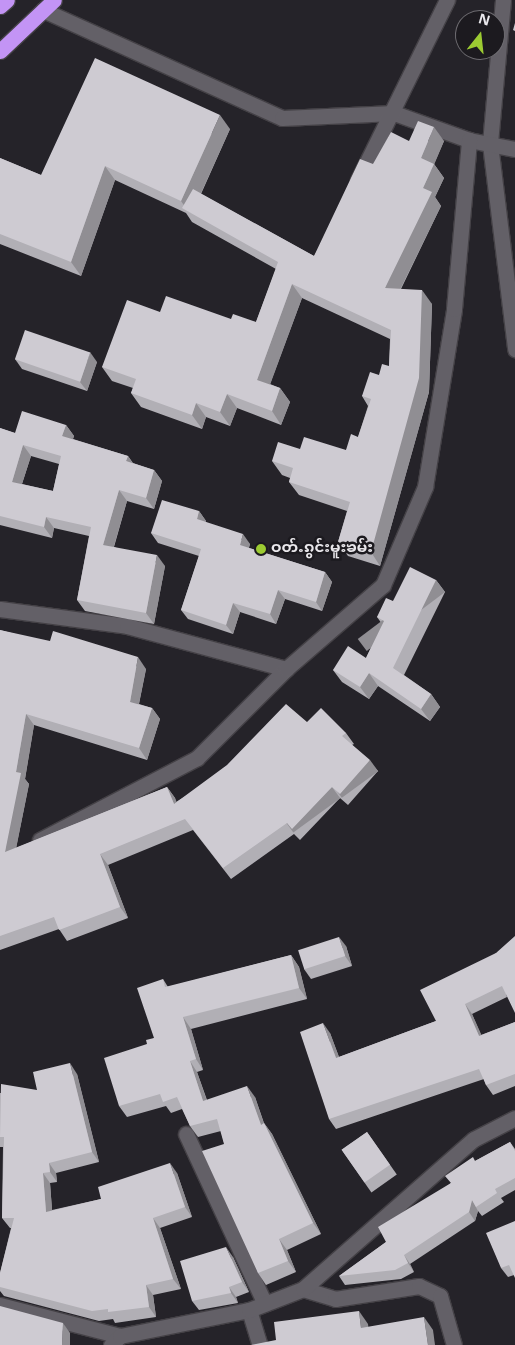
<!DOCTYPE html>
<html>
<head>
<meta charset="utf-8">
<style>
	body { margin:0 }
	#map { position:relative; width:515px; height:1345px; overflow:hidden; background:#252329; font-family:Georgia,"Noto Sans Myanmar",serif }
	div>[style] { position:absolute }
	.roads { filter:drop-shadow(1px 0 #444146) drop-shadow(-1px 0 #444146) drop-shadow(0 1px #444146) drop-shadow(0 -1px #444146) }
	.minor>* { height:15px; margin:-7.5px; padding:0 7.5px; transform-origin:7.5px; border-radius:7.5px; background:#636067 }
	.highway>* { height:15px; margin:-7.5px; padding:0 7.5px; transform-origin:7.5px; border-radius:7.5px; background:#c394f5 }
	.wall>* { inset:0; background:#b1afb5; transform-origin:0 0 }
	.shaded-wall>* { inset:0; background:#908e93; transform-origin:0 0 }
	.building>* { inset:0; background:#cecbd2; transform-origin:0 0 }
	.dots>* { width:14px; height:14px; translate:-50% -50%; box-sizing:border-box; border:2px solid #1c1a1f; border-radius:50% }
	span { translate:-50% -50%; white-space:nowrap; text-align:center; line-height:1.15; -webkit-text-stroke:5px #1c1a1f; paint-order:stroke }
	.poi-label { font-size:15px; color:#eae8ec; font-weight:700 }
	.left { translate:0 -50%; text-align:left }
	.north { position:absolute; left:455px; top:10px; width:50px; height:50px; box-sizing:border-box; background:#1c1a1f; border:1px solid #6e6c71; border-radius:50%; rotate:16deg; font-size:14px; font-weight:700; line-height:20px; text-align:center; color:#eae8ec }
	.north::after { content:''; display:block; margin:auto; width:18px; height:22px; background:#9ccb32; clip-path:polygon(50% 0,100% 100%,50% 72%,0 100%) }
</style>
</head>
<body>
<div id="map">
	<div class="roads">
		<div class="minor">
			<i style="left:503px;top:0;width:145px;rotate:95.2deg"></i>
			<i style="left:490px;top:144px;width:207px;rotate:83deg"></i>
			<i style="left:43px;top:10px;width:262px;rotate:24.3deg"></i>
			<i style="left:282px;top:118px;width:112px;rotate:-2.6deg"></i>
			<i style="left:394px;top:113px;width:80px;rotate:19.8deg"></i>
			<i style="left:469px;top:140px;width:47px;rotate:11.1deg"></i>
			<i style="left:358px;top:180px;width:201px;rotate:-63.7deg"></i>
			<i style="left:0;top:609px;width:128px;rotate:7.6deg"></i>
			<i style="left:127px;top:626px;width:165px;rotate:15.1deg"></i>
			<i style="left:40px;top:840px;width:177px;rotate:-27.6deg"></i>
			<i style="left:197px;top:758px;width:126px;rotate:-45deg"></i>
			<i style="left:286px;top:669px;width:128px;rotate:-40.9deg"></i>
			<i style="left:383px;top:585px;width:107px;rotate:-66.8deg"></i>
			<i style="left:425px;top:487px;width:180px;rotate:-80.7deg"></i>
			<i style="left:454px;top:309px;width:170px;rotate:-84.9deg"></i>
			<i style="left:186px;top:1134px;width:187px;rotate:65.1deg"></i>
			<i style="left:303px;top:1289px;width:34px;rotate:17deg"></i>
			<i style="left:335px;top:1299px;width:85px;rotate:-8.8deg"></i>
			<i style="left:419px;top:1286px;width:23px;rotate:25deg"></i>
			<i style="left:440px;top:1296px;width:51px;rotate:74.1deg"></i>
			<i style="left:0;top:1305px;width:124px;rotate:14.5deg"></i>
			<i style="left:249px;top:1310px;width:37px;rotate:73deg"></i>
			<i style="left:111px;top:1345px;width:13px;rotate:-45deg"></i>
			<i style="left:120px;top:1336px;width:132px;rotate:-11.4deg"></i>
			<i style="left:249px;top:1310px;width:58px;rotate:-21.3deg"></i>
			<i style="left:303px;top:1289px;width:227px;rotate:-41.3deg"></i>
			<i style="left:474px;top:1139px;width:46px;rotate:-27.1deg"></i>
		</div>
		<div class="highway">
			<i style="left:0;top:6px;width:9px;rotate:-41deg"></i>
			<i style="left:0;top:51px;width:74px;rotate:-43.4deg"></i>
		</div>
	</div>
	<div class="wall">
		<i style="clip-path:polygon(230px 129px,201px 194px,314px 256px,373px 164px,409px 141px,444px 141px,434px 164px,444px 178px,435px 197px,441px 206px,401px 289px,432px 304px,429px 392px,380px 566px,348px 556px,338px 542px,347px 511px,299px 495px,289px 482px,290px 478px,282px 475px,272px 461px,300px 449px,346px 450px,358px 437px,368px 406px,362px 396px,379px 375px,389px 366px,390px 339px,302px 298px,270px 384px,280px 388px,290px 402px,281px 425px,237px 408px,230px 426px,206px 417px,202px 429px,141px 407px,131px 393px,133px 388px,112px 381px,102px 367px,160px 312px,256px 322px,276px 269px,192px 222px,186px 213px,115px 180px,81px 276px,0 244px,0 158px,41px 175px)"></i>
		<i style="clip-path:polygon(15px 359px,97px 362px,87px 391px,22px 369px)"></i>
		<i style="clip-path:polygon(evenodd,66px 425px,74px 436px,73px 439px,128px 456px,133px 463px,154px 470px,162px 481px,154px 509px,127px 501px,114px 547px,165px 566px,154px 624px,85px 611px,77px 600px,89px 536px,54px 528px,52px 538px,0 525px,0 428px,15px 433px,66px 425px,31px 456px,59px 464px,53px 491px,22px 484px,31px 456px)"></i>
		<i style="clip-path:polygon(199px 511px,206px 521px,205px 522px,250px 544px,249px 548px,325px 572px,332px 582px,322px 611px,285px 599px,276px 624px,240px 612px,233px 634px,188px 619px,181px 610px,199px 556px,158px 543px,151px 533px)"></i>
		<i style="clip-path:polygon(436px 580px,445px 592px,404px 675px,431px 694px,440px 707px,430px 721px,378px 686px,369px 699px,342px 682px,333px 670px,366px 658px,382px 624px,377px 617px,393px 601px)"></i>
		<i style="clip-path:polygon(0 630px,146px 669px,139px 704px,152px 708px,160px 719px,147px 760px,34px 725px,25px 779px,29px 784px,16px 848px,167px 787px,175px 798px,176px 802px,307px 722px,346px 733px,354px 744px,352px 745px,378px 771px,348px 805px,340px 798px,300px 840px,294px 834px,231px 879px,193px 830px,108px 865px,128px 918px,67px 941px,59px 929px,0 950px)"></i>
		<i style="clip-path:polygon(346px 946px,352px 966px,311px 979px,304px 969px)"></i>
		<i style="clip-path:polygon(496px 953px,507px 997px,472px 1014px,481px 1035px,515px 1022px,515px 1086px,493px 1095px,486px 1085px,484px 1079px,336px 1129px,329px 1119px,330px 1033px,339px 1057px,436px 1021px)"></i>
		<i style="clip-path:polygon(291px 955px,299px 967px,307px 999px,191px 1029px,203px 1070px,197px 1072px,207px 1100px,255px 1097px,264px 1123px,272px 1134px,321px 1234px,287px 1250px,296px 1272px,266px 1285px,258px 1273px,221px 1131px,198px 1137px,190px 1126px,182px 1109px,171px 1113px,166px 1106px,127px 1117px,119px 1106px,147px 1044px,154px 1038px,163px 979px,168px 987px)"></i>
		<i style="clip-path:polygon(77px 1074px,99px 1162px,56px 1173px,57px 1182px,50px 1183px,52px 1210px,101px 1199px,177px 1173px,192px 1217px,160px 1228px,181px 1289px,153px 1295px,156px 1317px,115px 1323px,113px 1319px,99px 1321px,4px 1296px,0 1291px,0 1273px,11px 1228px,10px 1228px,2px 1218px,3px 1147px,0 1147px,0 1093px,37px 1090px)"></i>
		<i style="left:367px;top:1132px;width:52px;height:31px;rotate:55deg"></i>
		<i style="clip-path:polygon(510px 1142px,515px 1149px,515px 1190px,501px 1198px,504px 1202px,482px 1216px,478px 1211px,475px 1221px,410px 1264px,414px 1272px,401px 1279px,345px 1285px,339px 1276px,386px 1242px,475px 1161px)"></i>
		<i style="clip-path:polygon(515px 1221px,514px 1275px,508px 1277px,501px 1268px)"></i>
		<i style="clip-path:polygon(233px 1257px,249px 1292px,236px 1297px,238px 1303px,199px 1310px,192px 1301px)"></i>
	</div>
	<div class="shaded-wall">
		<i style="clip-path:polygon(220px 115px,230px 129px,192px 213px,188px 211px,181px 201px)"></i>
		<i style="clip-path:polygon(434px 127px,444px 141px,431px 172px,421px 158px)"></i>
		<i style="clip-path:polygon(434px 164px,444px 178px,435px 197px,441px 206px,394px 302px,385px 288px,423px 188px)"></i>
		<i style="clip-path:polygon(105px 166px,115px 180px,81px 276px,71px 262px)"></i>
		<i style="clip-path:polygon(292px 284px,302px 298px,267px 393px,257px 380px)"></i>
		<i style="clip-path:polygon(422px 290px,432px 304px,429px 392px,380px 566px,371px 552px)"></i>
		<i style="clip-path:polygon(90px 352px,97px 362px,87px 391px,80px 382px)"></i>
		<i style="clip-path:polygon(280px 388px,290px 402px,281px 425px,272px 411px)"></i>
		<i style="clip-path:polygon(227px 394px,237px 408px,230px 426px,220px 412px)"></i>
		<i style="clip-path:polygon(196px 403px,206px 417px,202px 429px,192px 415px)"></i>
		<i style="clip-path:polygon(66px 425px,74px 436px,70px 447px,62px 436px)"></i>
		<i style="clip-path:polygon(23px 445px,31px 456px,19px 493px,12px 482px)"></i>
		<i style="clip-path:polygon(128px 456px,135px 467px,126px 461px)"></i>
		<i style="clip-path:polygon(154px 470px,162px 481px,154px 509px,146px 498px)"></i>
		<i style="clip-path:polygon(119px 490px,127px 501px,111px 556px,103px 545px)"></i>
		<i style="clip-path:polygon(199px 511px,206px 521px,203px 529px,197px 519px)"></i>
		<i style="clip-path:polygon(46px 517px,54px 528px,52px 538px,44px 527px)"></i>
		<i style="clip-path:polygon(243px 534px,250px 544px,246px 555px,240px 545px)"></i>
		<i style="clip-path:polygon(157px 555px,165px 566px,154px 624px,146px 613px)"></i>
		<i style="clip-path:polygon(325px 572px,332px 582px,322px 611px,316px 602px)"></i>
		<i style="left:436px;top:580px;width:15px;height:98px;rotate:53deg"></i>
		<i style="clip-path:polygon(278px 590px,285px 599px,276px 624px,270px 614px)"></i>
		<i style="clip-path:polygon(233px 603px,240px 612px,233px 634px,226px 625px)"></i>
		<i style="clip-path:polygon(138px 657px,146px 669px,137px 713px,130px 702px)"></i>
		<i style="clip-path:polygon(369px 673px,378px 686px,369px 699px,360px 687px)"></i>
		<i style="clip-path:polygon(431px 694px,440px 707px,430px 721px,421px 709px)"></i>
		<i style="clip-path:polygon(152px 708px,160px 719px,147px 760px,139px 748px)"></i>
		<i style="clip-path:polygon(26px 714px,34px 725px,25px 779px,29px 784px,13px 864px,5px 852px,16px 772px)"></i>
		<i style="left:370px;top:760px;width:14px;height:45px;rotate:54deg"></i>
		<i style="clip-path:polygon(167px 787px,175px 798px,182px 815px,174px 804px)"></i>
		<i style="left:332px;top:787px;width:14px;height:58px;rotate:54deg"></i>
		<i style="clip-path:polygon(100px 854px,108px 865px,128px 918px,120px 907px)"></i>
		<i style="clip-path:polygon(339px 937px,346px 946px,352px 966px,345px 956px)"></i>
		<i style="clip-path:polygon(291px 955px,299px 967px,307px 999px,299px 988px)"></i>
		<i style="clip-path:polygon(465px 1004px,472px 1014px,486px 1045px,479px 1036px)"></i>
		<i style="clip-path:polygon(183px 1017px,191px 1029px,203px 1070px,196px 1059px)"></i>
		<i style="clip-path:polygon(323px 1023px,330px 1033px,343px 1068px,336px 1058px)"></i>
		<i style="clip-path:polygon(190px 1061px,197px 1072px,211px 1113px,203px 1101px)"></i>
		<i style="clip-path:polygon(70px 1063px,77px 1074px,99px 1162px,92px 1152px)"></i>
		<i style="clip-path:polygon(247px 1086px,255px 1097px,268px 1136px,261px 1125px)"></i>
		<i style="clip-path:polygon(264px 1123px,272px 1134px,321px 1234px,313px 1223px)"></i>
		<i style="clip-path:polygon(49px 1163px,56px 1173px,57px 1182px,50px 1172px)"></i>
		<i style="clip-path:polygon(170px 1163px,177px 1173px,192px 1217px,185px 1207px)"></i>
		<i style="clip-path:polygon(43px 1173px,50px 1183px,53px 1222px,46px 1212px)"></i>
		<i style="clip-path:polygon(472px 1200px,478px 1211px,475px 1221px,469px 1212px)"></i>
		<i style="clip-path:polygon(153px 1218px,160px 1228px,181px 1289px,173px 1279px)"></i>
		<i style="clip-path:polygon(279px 1239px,287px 1250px,296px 1272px,288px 1261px)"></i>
		<i style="clip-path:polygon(226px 1247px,233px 1257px,249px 1292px,242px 1282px)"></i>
		<i style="clip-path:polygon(404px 1255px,410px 1264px,414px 1272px,408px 1263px)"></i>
		<i style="clip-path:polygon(146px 1285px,153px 1295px,156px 1317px,149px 1307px)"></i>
		<i style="clip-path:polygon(229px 1287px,236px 1297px,238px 1303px,231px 1293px)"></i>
		<i style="clip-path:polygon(359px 1311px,368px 1324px,370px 1341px,361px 1328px)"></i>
		<i style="clip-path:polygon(424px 1317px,433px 1330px,435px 1345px,428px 1345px)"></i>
		<i style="clip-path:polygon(63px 1323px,70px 1333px,70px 1345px,62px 1345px)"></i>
	</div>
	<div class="building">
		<i style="clip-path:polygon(515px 23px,515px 31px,513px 30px)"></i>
		<i style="clip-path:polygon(95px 58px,220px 115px,181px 201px,105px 166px,71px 262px,0 234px,0 158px,41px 175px)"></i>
		<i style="clip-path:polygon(418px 121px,434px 127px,421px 158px,434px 164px,423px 188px,432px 192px,385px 288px,422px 290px,419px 378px,371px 552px,338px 542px,350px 502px,289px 482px,293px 468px,272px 461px,278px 442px,300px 449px,304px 437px,346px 450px,351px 434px,358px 437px,371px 399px,362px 396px,370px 372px,379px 375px,382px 364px,389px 366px,391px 330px,292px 284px,257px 380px,280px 388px,272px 411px,227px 394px,220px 412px,196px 403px,192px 415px,131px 393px,136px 379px,102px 367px,127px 300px,160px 312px,166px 296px,231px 319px,233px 314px,256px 322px,278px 262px,182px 208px,193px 189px,314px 256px,360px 159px,373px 164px,391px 132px,409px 141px)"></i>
		<i style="left:25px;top:330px;width:69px;height:31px;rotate:19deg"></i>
		<i style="clip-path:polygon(evenodd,22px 411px,66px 425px,62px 436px,128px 456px,126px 461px,154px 470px,146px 498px,119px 490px,103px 545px,157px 555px,146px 613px,77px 600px,91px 527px,46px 517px,44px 527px,0 516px,0 428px,15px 433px,22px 411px,23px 445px,61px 456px,53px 491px,12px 482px,23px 445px)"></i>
		<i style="clip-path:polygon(162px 500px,199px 511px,197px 519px,243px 534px,240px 545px,325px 572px,316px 602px,278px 590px,270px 614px,233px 603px,226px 625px,181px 610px,201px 549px,151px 533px)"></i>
		<i style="clip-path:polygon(410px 567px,436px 580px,393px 668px,431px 694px,421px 709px,369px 673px,360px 687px,333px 670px,348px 646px,366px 658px,384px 621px,377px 617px,386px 598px,393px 601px)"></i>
		<i style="clip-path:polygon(0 630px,50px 641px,53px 631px,138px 657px,130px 702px,152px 708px,139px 748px,26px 714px,16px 772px,21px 773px,5px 852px,167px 787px,174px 804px,227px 765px,286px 704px,307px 722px,321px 708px,346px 733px,342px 736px,370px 760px,340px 794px,332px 787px,292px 829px,287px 823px,223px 868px,185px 819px,100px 854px,120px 907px,59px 930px,54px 917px,0 936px)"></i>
		<i style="clip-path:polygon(515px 936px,515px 1013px,502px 986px,465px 1004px,479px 1036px,515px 1022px,515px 1074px,486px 1085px,479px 1069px,329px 1119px,300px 1032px,323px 1023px,336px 1058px,436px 1021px,420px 990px,496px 953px)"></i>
		<i style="left:339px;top:937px;width:20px;height:43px;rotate:72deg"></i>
		<i style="clip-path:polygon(291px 955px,299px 988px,183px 1017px,196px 1059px,190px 1061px,203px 1101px,247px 1086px,261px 1125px,264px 1123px,313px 1223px,279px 1239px,288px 1261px,258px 1273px,202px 1151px,224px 1144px,217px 1119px,190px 1126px,177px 1097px,163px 1102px,160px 1094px,119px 1106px,104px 1058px,147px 1044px,146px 1040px,154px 1038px,137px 988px,163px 979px,165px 987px)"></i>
		<i style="clip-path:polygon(70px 1063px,92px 1152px,49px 1163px,50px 1172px,43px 1173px,46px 1212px,101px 1199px,98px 1187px,170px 1163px,185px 1207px,153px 1218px,173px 1279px,146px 1285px,149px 1307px,108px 1312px,108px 1309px,92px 1311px,0 1287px,0 1273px,14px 1218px,2px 1218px,4px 1137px,0 1137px,1px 1084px,37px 1090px,33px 1072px)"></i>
		<i style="left:367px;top:1132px;width:40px;height:31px;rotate:55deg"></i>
		<i style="clip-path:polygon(510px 1142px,515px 1151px,515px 1178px,495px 1189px,497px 1193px,476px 1207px,472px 1200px,469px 1212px,404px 1255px,408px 1263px,395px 1270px,339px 1276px,386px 1242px,378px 1227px,451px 1183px,445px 1176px,473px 1157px,475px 1161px)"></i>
		<i style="clip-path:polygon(515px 1221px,515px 1278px,509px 1265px,501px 1268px,486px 1233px)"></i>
		<i style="clip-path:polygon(226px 1247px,242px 1282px,229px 1287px,231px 1293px,192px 1301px,180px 1261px)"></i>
		<i style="clip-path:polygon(0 1306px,63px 1323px,62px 1345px,0 1345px)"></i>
		<i style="clip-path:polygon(359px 1311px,361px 1328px,424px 1317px,428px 1345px,251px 1345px,276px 1340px,274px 1322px)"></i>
	</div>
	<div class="dots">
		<i style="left:261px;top:549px;background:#9ccb32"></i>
	</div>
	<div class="poi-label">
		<span class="left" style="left:271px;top:549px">ဝတ်ႉၵွင်းမူးၶမ်း</span>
	</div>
	<div class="north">N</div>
</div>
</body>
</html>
